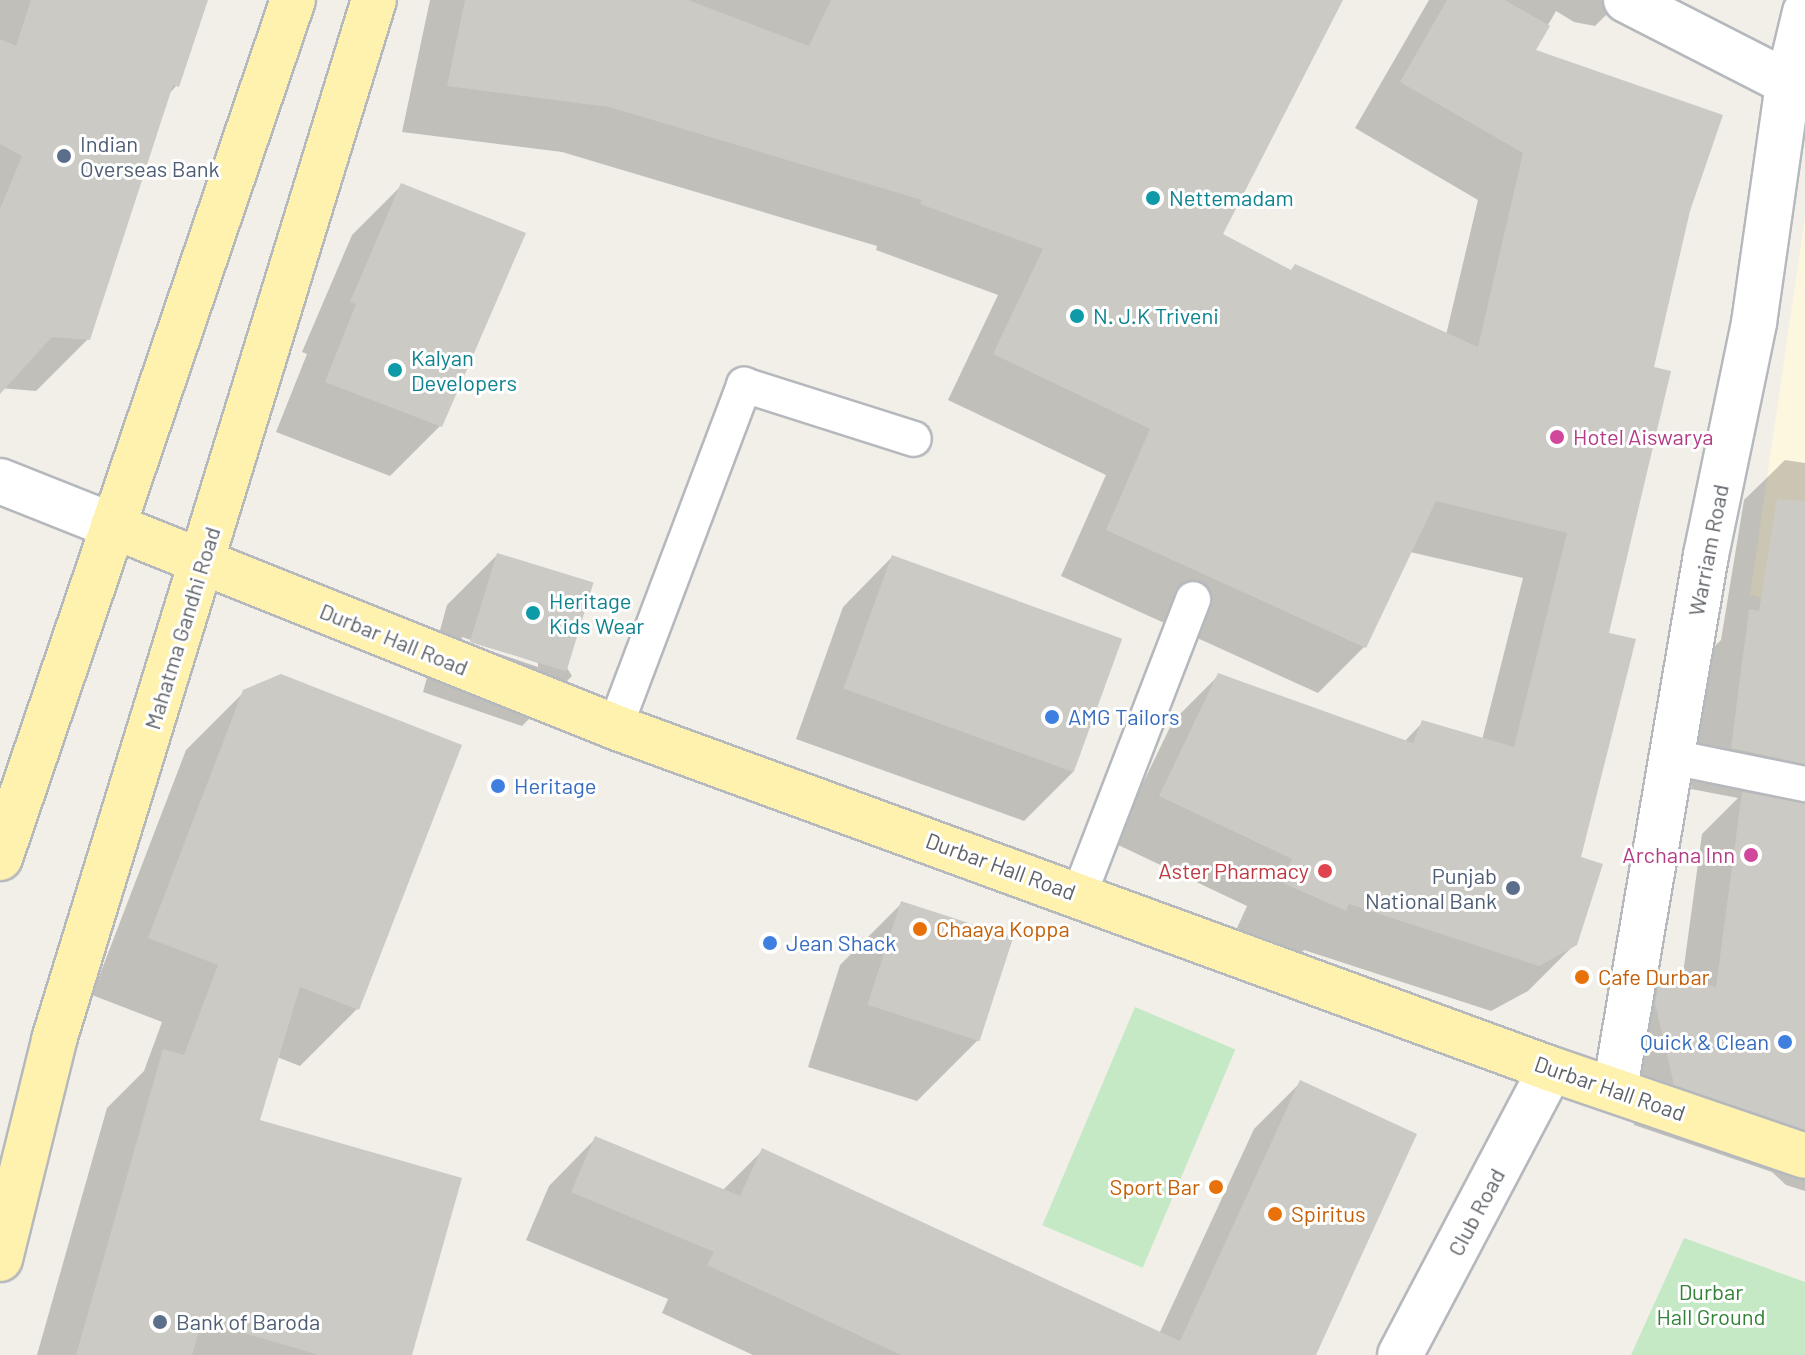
<!DOCTYPE html>
<html>
<head>
<meta charset="utf-8">
<style>
	body { margin:0 }
	#map { position:relative; width:1805px; height:1355px; overflow:hidden; background:#f1efe8; font-family:Barlow,sans-serif }
	div>[style] { position:absolute }
	.commercial>* { inset:0; background:#fef7e0 }
	.green>* { inset:0; background:#c5e8c5; transform-origin:0 0 }
	.shadow>* { inset:0; background:#0003 }
	.building>* { inset:0; background:#cccac5; transform-origin:0 0 }
	.roads { filter:drop-shadow(2px 0 #b5b8bc) drop-shadow(-2px 0 #b5b8bc) drop-shadow(0 2px #b5b8bc) drop-shadow(0 -2px #b5b8bc) }
	.service>* { height:34px; margin:-17px; padding:0 17px; transform-origin:17px; border-radius:17px; background:#fff }
	.minor>* { height:44px; margin:-22px; padding:0 22px; transform-origin:22px; border-radius:22px; background:#fff }
	.secondary>* { height:44px; margin:-22px; padding:0 22px; transform-origin:22px; border-radius:22px; background:#fff }
	.primary>* { height:44px; margin:-22px; padding:0 22px; transform-origin:22px; border-radius:22px; background:#fff2af }
	.dots>* { width:22px; height:22px; translate:-50% -50%; box-sizing:border-box; border:4px solid #fff; border-radius:50% }
	span { translate:-50% -50%; white-space:nowrap; text-align:center; line-height:1.15; -webkit-text-stroke:6px #fff; paint-order:stroke }
	.service-label { font-size:22px; color:#4e5e75 }
	.left { translate:0 -50%; text-align:left }
	.right { translate:-100% -50%; text-align:right }
	.culture-label { font-size:22px; color:#0d838f }
	.hotel-label { font-size:22px; color:#b23c85 }
	.street-label { font-size:22px; color:#5f6368 }
	.shop-label { font-size:22px; color:#366cbe }
	.health-label { font-size:22px; color:#be3a42 }
	.food-label { font-size:22px; color:#c56008 }
	.park-label { font-size:22px; color:#348238 }
</style>
</head>
<body>
<div id="map">
	<div class="commercial">
		<i style="clip-path:polygon(1805px 217px,1805px 608px,1750px 595px)"></i>
	</div>
	<div class="green">
		<i style="left:1135px;top:1007px;width:109px;height:237px;rotate:23deg"></i>
		<i style="clip-path:polygon(1684px 1238px,1805px 1282px,1805px 1355px,1631px 1355px)"></i>
	</div>
	<div class="shadow">
		<i style="clip-path:polygon(0 0,195px 0,177px 85px,168px 95px,88px 339px,36px 391px,0 388px)"></i>
		<i style="clip-path:polygon(430px 0,1341px 0,1221px 234px,1290px 272px,1446px 335px,1478px 200px,1355px 128px,1429px 0,1621px 0,1595px 26px,1574px 22px,1556px 11px,1533px 51px,1688px 211px,1652px 369px,1607px 634px,1578px 858px,1575px 944px,1528px 991px,1491px 1011px,1304px 950px,1298px 956px,1237px 928px,1247px 906px,1114px 843px,1173px 721px,1219px 675px,1404px 742px,1423px 722px,1482px 740px,1523px 578px,1410px 552px,1365px 646px,1318px 693px,1061px 576px,1106px 475px,948px 400px,998px 295px,876px 250px,877px 246px,562px 152px,402px 132px)"></i>
		<i style="clip-path:polygon(402px 185px,440px 426px,390px 476px,276px 432px,307px 354px,302px 352px,352px 235px)"></i>
		<i style="clip-path:polygon(1785px 460px,1805px 463px,1805px 1191px,1786px 1185px,1772px 1172px,1634px 1125px,1615px 1044px,1620px 1017px,1661px 976px,1682px 981px,1702px 834px,1738px 798px,1691px 789px,1709px 652px,1721px 640px,1744px 500px)"></i>
		<i style="clip-path:polygon(evenodd,497px 555px,572px 676px,522px 726px,423px 692px,447px 605px,497px 555px,462px 637px,538px 663px,538px 667px,461px 641px,462px 637px)"></i>
		<i style="clip-path:polygon(892px 557px,1074px 771px,1024px 821px,796px 739px,843px 607px)"></i>
		<i style="clip-path:polygon(244px 692px,357px 1009px,300px 1066px,277px 1057px,258px 1122px,410px 1355px,37px 1355px,107px 1108px,144px 1071px,162px 1022px,92px 995px,186px 750px)"></i>
		<i style="clip-path:polygon(902px 903px,979px 1039px,917px 1101px,808px 1067px,840px 965px)"></i>
		<i style="clip-path:polygon(1301px 1082px,1313px 1355px,753px 1355px,662px 1313px,668px 1299px,526px 1240px,549px 1186px,596px 1138px,722px 1191px,762px 1151px,1159px 1334px,1254px 1129px)"></i>
	</div>
	<div class="building">
		<i style="clip-path:polygon(31px 0,208px 0,179px 87px,173px 85px,90px 340px,52px 337px,0 394px,0 209px,22px 156px,0 144px,0 39px,16px 46px)"></i>
		<i style="clip-path:polygon(465px 0,688px 0,809px 46px,831px 0,1343px 0,1223px 234px,1291px 270px,1295px 264px,1478px 347px,1523px 153px,1400px 82px,1447px 0,1505px 0,1550px 26px,1536px 50px,1723px 115px,1690px 211px,1654px 367px,1671px 371px,1609px 633px,1636px 639px,1581px 857px,1603px 864px,1577px 945px,1539px 966px,1349px 904px,1346px 911px,1281px 882px,1292px 859px,1159px 796px,1218px 673px,1413px 743px,1422px 720px,1514px 747px,1567px 533px,1436px 501px,1366px 648px,1106px 530px,1150px 429px,993px 354px,1043px 249px,920px 204px,922px 200px,609px 107px,447px 86px)"></i>
		<i style="clip-path:polygon(401px 183px,526px 233px,442px 427px,325px 382px,356px 304px,350px 302px)"></i>
		<i style="clip-path:polygon(1777px 499px,1805px 501px,1805px 764px,1731px 748px,1749px 609px,1759px 611px)"></i>
		<i style="left:497px;top:553px;width:101px;height:93px;rotate:17deg"></i>
		<i style="left:892px;top:555px;width:245px;height:142px;rotate:20deg"></i>
		<i style="clip-path:polygon(281px 674px,462px 745px,359px 1010px,300px 987px,260px 1120px,462px 1178px,412px 1355px,319px 1355px,202px 1321px,192px 1355px,76px 1355px,163px 1049px,184px 1055px,218px 965px,148px 938px,243px 690px)"></i>
		<i style="clip-path:polygon(1742px 792px,1805px 803px,1805px 1130px,1674px 1085px,1655px 1003px,1660px 974px,1716px 987px)"></i>
		<i style="left:901px;top:901px;width:118px;height:109px;rotate:18deg"></i>
		<i style="clip-path:polygon(1300px 1080px,1417px 1134px,1316px 1355px,901px 1355px,707px 1265px,714px 1252px,571px 1192px,595px 1136px,740px 1196px,762px 1148px,1180px 1341px)"></i>
	</div>
	<div class="roads">
		<div class="service">
			<i style="left:615px;top:727px;width:366px;rotate:-69.3deg"></i>
			<i style="left:744px;top:385px;width:178px;rotate:17.6deg"></i>
			<i style="left:1672px;top:757px;width:136px;rotate:11.5deg"></i>
			<i style="left:1079px;top:895px;width:317px;rotate:-68.9deg"></i>
		</div>
		<div class="minor">
			<i style="left:1626px;top:0;width:182px;rotate:27.1deg"></i>
			<i style="left:1615px;top:1089px;width:542px;rotate:-80.33deg"></i>
			<i style="left:1706px;top:555px;width:237px;rotate:-78.3deg"></i>
			<i style="left:1754px;top:323px;width:242px;rotate:-81.9deg"></i>
			<i style="left:1788px;top:83px;width:73px;rotate:-76.5deg"></i>
			<i style="left:1400px;top:1355px;width:323px;rotate:-62.2deg"></i>
		</div>
		<div class="secondary">
			<i style="left:0;top:481px;width:122px;rotate:21.7deg"></i>
		</div>
		<div class="primary">
			<i style="left:113px;top:526px;width:541px;rotate:21.82deg"></i>
			<i style="left:615px;top:727px;width:997px;rotate:20.07deg"></i>
			<i style="left:1551px;top:1069px;width:268px;rotate:18.9deg"></i>
			<i style="left:0;top:858px;width:907px;rotate:-71.15deg"></i>
			<i style="left:0;top:1259px;width:226px;rotate:-76.1deg"></i>
			<i style="left:54px;top:1040px;width:1088px;rotate:-72.9deg"></i>
		</div>
	</div>
	<div class="dots">
		<i style="left:64px;top:156px;background:#5c6f8a"></i>
		<i style="left:1153px;top:198px;background:#0f9aa8"></i>
		<i style="left:1077px;top:316px;background:#0f9aa8"></i>
		<i style="left:395px;top:370px;background:#0f9aa8"></i>
		<i style="left:1557px;top:437px;background:#d1479c"></i>
		<i style="left:533px;top:613px;background:#0f9aa8"></i>
		<i style="left:1052px;top:717px;background:#3f7fe0"></i>
		<i style="left:498px;top:786px;background:#3f7fe0"></i>
		<i style="left:1751px;top:855px;background:#d1479c"></i>
		<i style="left:1325px;top:871px;background:#e0444e"></i>
		<i style="left:1513px;top:888px;background:#5c6f8a"></i>
		<i style="left:920px;top:929px;background:#e8710a"></i>
		<i style="left:770px;top:943px;background:#3f7fe0"></i>
		<i style="left:1582px;top:977px;background:#e8710a"></i>
		<i style="left:1785px;top:1042px;background:#3f7fe0"></i>
		<i style="left:1216px;top:1187px;background:#e8710a"></i>
		<i style="left:1275px;top:1214px;background:#e8710a"></i>
		<i style="left:160px;top:1322px;background:#5c6f8a"></i>
	</div>
	<div class="service-label">
		<span class="left" style="left:80px;top:156px">Indian<br>Overseas Bank</span>
		<span class="right" style="left:1497px;top:888px">Punjab<br>National Bank</span>
		<span class="left" style="left:176px;top:1322px">Bank of Baroda</span>
	</div>
	<div class="culture-label">
		<span class="left" style="left:1169px;top:198px">Nettemadam</span>
		<span class="left" style="left:1093px;top:316px">N. J.K Triveni</span>
		<span class="left" style="left:411px;top:370px">Kalyan<br>Developers</span>
		<span class="left" style="left:549px;top:613px">Heritage<br>Kids Wear</span>
	</div>
	<div class="hotel-label">
		<span class="left" style="left:1573px;top:437px">Hotel Aiswarya</span>
		<span class="right" style="left:1735px;top:855px">Archana Inn</span>
	</div>
	<div class="street-label">
		<span style="left:1708px;top:550px;rotate:-79deg">Warriam Road</span>
		<span style="left:182px;top:628px;rotate:-73deg">Mahatma Gandhi Road</span>
		<span style="left:394px;top:639px;rotate:22deg">Durbar Hall Road</span>
		<span style="left:1001px;top:866px;rotate:20deg">Durbar Hall Road</span>
		<span style="left:1610px;top:1088px;rotate:19deg">Durbar Hall Road</span>
		<span style="left:1476px;top:1212px;rotate:-62deg">Club Road</span>
	</div>
	<div class="shop-label">
		<span class="left" style="left:1068px;top:717px">AMG Tailors</span>
		<span class="left" style="left:514px;top:786px">Heritage</span>
		<span class="left" style="left:786px;top:943px">Jean Shack</span>
		<span class="right" style="left:1769px;top:1042px">Quick &amp; Clean</span>
	</div>
	<div class="health-label">
		<span class="right" style="left:1309px;top:871px">Aster Pharmacy</span>
	</div>
	<div class="food-label">
		<span class="left" style="left:936px;top:929px">Chaaya Koppa</span>
		<span class="left" style="left:1598px;top:977px">Cafe Durbar</span>
		<span class="right" style="left:1200px;top:1187px">Sport Bar</span>
		<span class="left" style="left:1291px;top:1214px">Spiritus</span>
	</div>
	<div class="park-label">
		<span style="left:1711px;top:1304px">Durbar<br>Hall Ground</span>
	</div>
</div>
</body>
</html>
